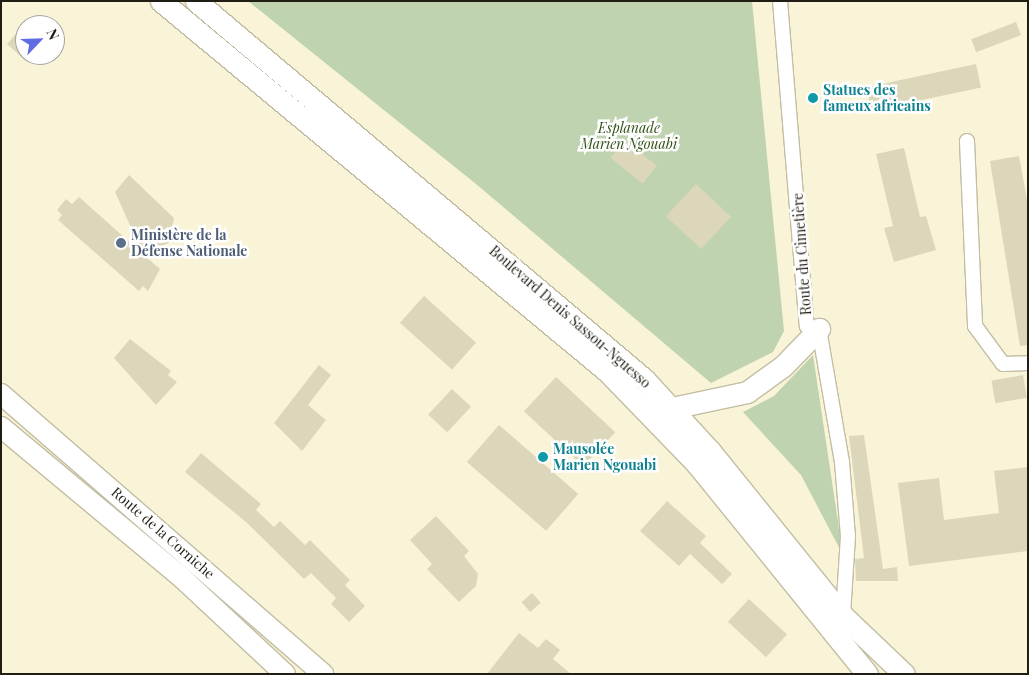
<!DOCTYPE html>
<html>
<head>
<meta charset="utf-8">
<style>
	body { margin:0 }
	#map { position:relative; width:1029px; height:675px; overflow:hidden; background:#f9f4d8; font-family:"Playfair Display",serif }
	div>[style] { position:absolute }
	.green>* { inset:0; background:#bfd3b1 }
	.building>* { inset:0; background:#dcd7bb; transform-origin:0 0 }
	.roads { filter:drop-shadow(1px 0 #c3bea3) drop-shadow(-1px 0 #c3bea3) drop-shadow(0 1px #c3bea3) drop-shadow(0 -1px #c3bea3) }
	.minor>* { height:14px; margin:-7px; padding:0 7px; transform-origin:7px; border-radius:7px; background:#fff }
	.secondary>* { height:20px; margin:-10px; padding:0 10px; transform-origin:10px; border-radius:10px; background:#fff }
	.primary>* { height:21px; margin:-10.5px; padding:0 10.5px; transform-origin:10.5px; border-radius:10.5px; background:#fff }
	.dots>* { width:14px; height:14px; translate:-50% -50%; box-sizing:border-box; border:2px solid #fff; border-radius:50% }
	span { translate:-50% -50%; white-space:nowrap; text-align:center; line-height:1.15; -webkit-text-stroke:5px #fff; paint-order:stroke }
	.culture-label { font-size:14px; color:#0d838f; font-weight:700 }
	.left { translate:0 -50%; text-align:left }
	.park-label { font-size:14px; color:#325015; font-style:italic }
	.service-label { font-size:14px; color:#4e5e75; font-weight:700 }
	.street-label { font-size:14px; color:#201e14 }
	.frame { position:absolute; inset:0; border:2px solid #201e14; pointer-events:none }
	.north { position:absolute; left:15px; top:15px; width:50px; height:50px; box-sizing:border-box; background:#fff; border:1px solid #a6a5a1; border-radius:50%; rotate:66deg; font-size:14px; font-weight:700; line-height:20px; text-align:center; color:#201e14 }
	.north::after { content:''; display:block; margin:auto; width:18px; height:22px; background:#616ce4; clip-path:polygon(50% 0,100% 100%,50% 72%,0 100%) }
</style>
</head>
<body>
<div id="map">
	<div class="green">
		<i style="clip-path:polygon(248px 1px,752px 1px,784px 331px,773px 352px,711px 383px,476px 184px)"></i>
		<i style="clip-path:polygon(813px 355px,843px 555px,801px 475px,743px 412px,774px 396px)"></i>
	</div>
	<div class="building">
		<i style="left:1016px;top:22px;width:14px;height:48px;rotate:69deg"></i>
		<i style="clip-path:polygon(25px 24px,25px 60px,7px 44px)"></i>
		<i style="left:976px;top:64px;width:24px;height:112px;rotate:78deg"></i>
		<i style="left:625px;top:140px;width:41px;height:23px;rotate:39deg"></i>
		<i style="clip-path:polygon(904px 148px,920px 217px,926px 216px,936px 250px,894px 262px,884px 228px,893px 226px,876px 154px)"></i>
		<i style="clip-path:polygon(1019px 156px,1028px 205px,1028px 345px,1020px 346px,990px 161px)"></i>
		<i style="clip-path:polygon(129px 175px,174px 218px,172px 228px,179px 237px,145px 256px,160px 269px,148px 291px,143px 286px,139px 291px,58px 220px,62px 215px,57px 210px,66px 199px,72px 204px,79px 197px,143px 254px,115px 192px)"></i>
		<i style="left:696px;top:184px;width:48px;height:44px;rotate:43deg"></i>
		<i style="left:424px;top:296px;width:70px;height:36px;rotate:42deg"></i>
		<i style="clip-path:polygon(130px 339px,171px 371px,168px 375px,177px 382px,156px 405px,114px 358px)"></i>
		<i style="clip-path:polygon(319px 365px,331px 375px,308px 405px,326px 420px,302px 451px,274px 423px)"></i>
		<i style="left:1023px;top:375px;width:23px;height:32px;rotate:80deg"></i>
		<i style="left:556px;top:377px;width:81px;height:47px;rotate:43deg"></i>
		<i style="left:452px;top:389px;width:26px;height:35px;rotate:43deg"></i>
		<i style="left:499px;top:425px;width:105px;height:49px;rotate:41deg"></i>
		<i style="clip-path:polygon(864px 435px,883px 569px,897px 567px,898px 581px,856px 581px,855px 559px,864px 558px,849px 436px)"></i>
		<i style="clip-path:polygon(201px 453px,261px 504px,256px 510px,274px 527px,280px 521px,305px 545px,310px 540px,350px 580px,345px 585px,365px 606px,349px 622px,331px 604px,336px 598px,311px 573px,304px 579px,246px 522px,185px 472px)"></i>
		<i style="clip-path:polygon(1028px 467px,1028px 551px,909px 566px,898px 483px,939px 478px,944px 520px,999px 513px,994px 471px)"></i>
		<i style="clip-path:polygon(667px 501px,706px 536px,700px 543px,732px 574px,722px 584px,690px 554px,679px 566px,640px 531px)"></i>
		<i style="clip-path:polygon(436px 516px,469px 551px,464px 556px,478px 574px,476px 586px,459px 602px,427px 569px,432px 564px,410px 540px)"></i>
		<i style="left:532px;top:593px;width:13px;height:14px;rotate:48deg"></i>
		<i style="left:749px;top:599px;width:52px;height:31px;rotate:43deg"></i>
		<i style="clip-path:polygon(519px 633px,538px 648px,546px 639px,560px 650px,553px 659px,571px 674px,487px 674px)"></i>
	</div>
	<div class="roads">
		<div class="minor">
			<i style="left:780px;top:1px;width:326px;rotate:85.3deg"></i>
			<i style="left:807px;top:326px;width:12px;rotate:14deg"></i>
			<i style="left:819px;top:329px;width:135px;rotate:80.2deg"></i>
			<i style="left:842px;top:462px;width:74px;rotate:85.4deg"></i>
			<i style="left:848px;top:536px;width:80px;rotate:93.6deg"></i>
			<i style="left:967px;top:141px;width:185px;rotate:87.5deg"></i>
			<i style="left:975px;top:326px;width:47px;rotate:53.6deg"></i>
			<i style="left:1003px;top:364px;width:25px;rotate:-2deg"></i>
		</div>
		<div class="secondary">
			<i style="left:1px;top:394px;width:427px;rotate:41deg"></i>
			<i style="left:1px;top:427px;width:234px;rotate:39.8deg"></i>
			<i style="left:181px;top:577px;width:142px;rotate:43deg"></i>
		</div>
		<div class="primary">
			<i style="left:161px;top:1px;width:579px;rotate:39.68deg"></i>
			<i style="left:607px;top:371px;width:129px;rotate:45.9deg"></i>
			<i style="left:697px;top:464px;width:270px;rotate:51deg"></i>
			<i style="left:196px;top:1px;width:586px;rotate:40.16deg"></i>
			<i style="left:644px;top:379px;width:98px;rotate:47.5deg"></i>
			<i style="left:710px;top:451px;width:212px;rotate:51.1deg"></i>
			<i style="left:843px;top:616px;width:84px;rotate:43.6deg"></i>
			<i style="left:672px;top:408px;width:77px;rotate:-12deg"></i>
			<i style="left:747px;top:392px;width:44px;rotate:-35.8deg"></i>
			<i style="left:783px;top:366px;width:52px;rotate:-45.8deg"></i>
		</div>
	</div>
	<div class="dots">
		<i style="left:813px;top:98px;background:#0f9aa8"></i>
		<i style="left:121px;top:243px;background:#5c6f8a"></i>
		<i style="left:543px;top:457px;background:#0f9aa8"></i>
	</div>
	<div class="culture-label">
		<span class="left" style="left:823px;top:98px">Statues des<br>fameux africains</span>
		<span class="left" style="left:553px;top:457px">Mausolée<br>Marien Ngouabi</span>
	</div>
	<div class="park-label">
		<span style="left:629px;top:136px">Esplanade<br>Marien Ngouabi</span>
	</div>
	<div class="service-label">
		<span class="left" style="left:131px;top:243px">Ministère de la<br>Défense Nationale</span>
	</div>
	<div class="street-label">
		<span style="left:802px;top:254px;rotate:-94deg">Route du Cimetière</span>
		<span style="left:570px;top:317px;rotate:41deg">Boulevard Denis Sassou-Nguesso</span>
		<span style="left:163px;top:533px;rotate:41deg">Route de la Corniche</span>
	</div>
	<div class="frame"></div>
	<div class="north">N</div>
</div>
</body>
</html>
